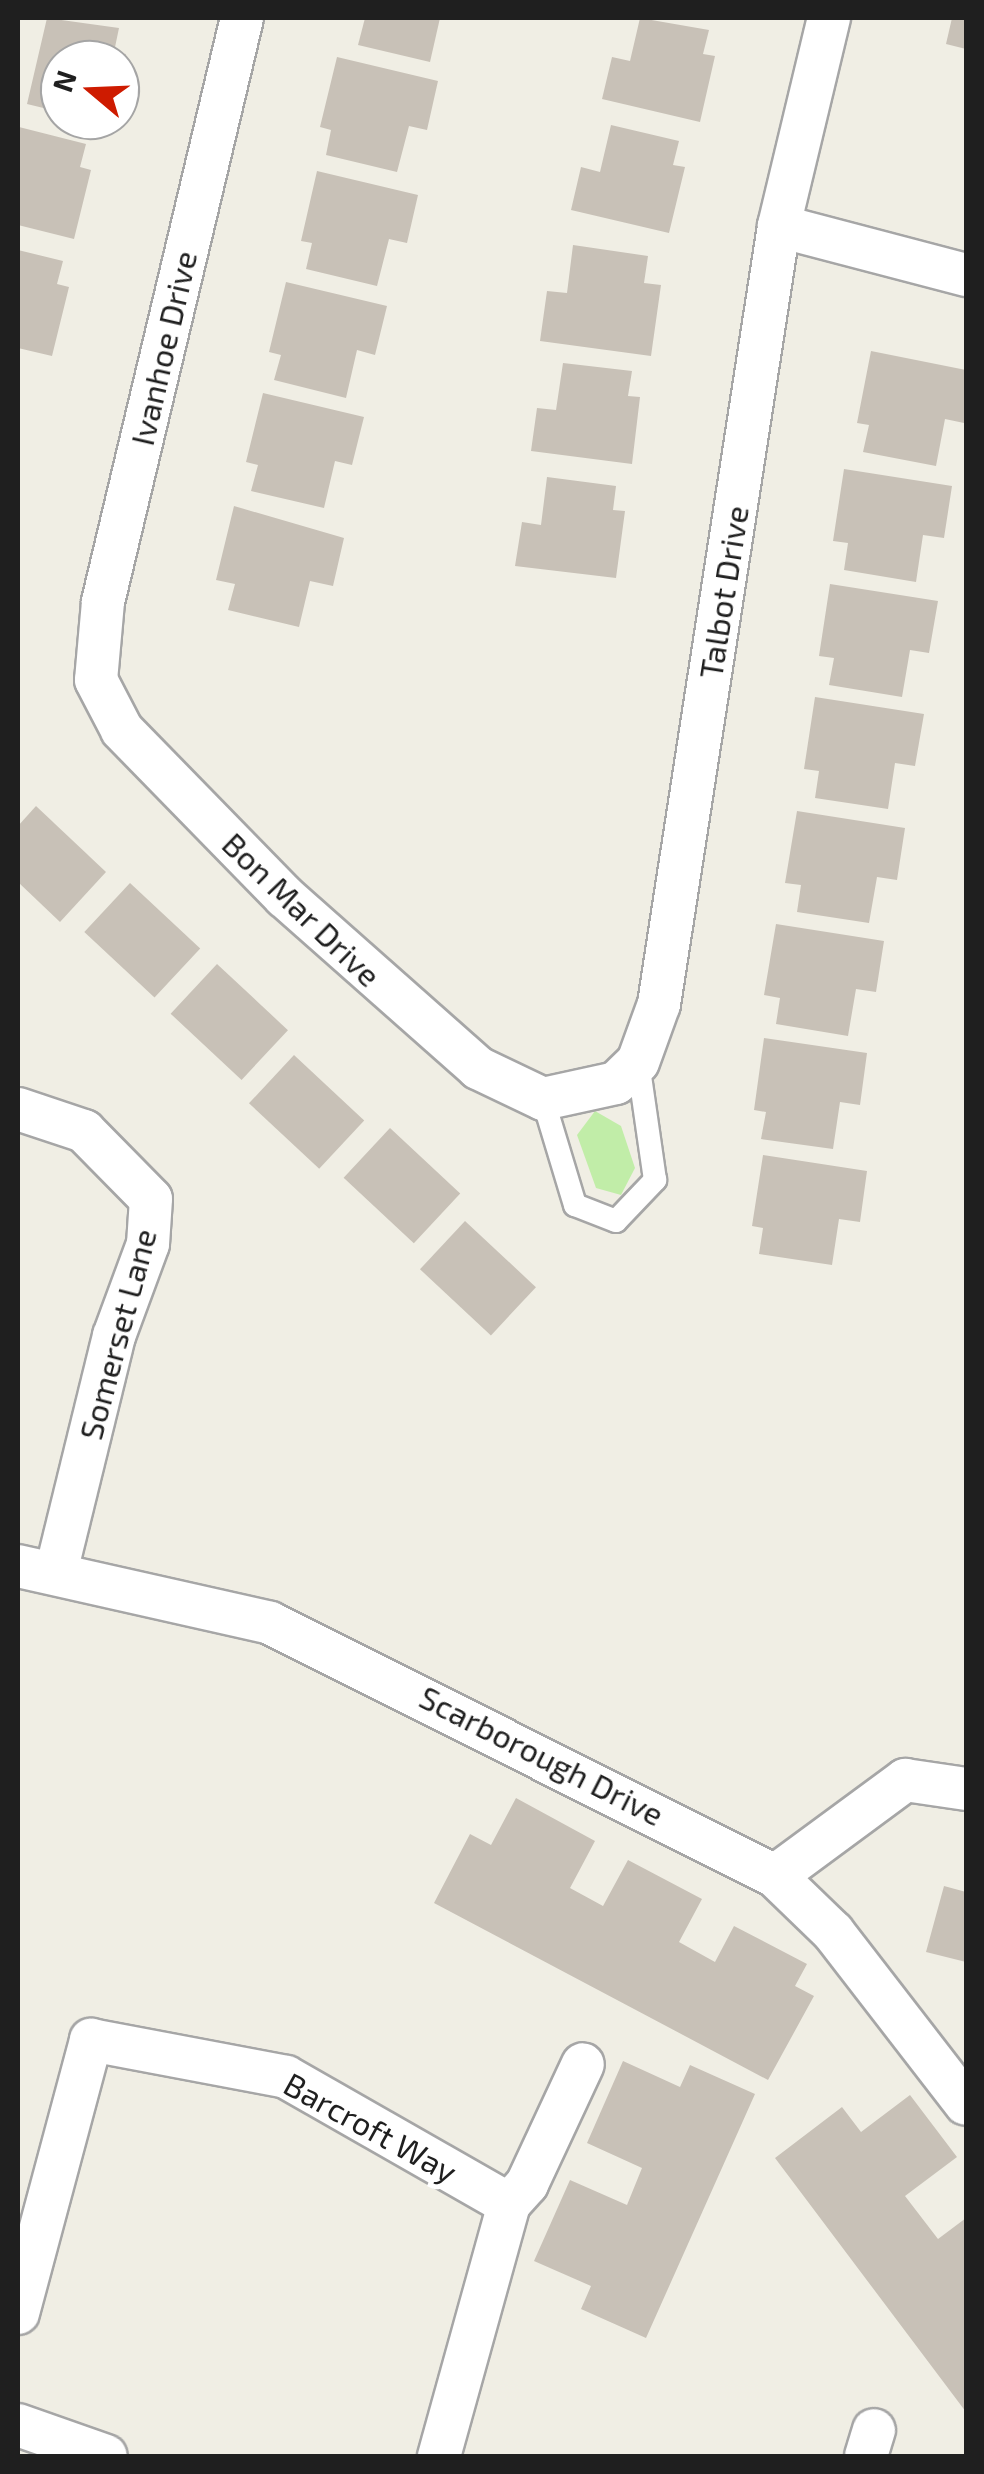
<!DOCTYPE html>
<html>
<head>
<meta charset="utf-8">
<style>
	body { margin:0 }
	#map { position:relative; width:984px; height:2474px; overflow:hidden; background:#f0eee4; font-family:"Exo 2",sans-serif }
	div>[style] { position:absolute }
	.grass>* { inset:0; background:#c1eda8 }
	.building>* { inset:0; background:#c8c1b7; transform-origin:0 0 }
	.roads { filter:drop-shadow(2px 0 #a6a6a6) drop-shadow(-2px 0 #a6a6a6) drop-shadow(0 2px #a6a6a6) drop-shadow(0 -2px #a6a6a6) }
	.lane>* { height:22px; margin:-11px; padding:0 11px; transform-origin:11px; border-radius:11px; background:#fff }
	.street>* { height:42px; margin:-21px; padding:0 21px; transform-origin:21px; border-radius:21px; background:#fff }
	span { translate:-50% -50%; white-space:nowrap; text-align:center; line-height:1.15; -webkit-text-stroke:10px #fff; paint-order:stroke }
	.street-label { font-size:32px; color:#1f1f1f }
	.frame { position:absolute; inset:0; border:20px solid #1f1f1f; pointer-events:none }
	.north { position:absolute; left:40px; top:40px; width:100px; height:100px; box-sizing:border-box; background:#fff; border:2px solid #a5a5a5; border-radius:50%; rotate:289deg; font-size:28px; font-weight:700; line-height:40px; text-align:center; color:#1f1f1f }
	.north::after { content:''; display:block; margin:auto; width:35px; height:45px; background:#ce1b00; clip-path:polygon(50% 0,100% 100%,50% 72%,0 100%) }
</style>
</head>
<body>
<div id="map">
	<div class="grass">
		<i style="clip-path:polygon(595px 1111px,621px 1126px,635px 1168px,621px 1195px,596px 1188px,577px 1135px)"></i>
	</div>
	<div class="building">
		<i style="clip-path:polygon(47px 18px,119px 28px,114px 52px,126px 54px,121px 73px,120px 60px,60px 60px,60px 112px,27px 104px)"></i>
		<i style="clip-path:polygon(365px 18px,440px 18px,430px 62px,358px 45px)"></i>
		<i style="clip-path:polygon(640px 18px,709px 30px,703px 54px,715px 56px,700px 122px,602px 99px,612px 57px,630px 61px)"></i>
		<i style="clip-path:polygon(952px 18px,966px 18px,966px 49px,946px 44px)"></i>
		<i style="clip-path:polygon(337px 57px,438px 81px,427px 130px,409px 126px,397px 172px,326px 155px,331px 130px,320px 127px)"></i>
		<i style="clip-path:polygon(611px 125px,679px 141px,673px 165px,685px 167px,669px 233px,571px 210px,581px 167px,600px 172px)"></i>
		<i style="clip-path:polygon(19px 127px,86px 144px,80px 167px,91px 170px,74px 239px,18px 225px)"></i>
		<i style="clip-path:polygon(317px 171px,418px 195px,407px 243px,389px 239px,377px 286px,306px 269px,312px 243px,301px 241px)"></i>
		<i style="clip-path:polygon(573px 245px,648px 256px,644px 283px,661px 285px,651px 356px,540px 341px,547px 291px,567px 293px)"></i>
		<i style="clip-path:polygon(18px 250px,63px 261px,57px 284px,69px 287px,52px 356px,18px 348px)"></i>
		<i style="clip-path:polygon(286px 282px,387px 306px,375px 355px,357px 350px,346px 398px,274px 380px,281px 355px,269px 352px)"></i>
		<i style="clip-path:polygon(871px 351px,966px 370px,964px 423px,945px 419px,936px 466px,863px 452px,869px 425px,857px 423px)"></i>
		<i style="clip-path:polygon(563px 363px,632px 371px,628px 396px,640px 397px,632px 464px,531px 451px,537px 408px,556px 410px)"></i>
		<i style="clip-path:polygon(263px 393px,364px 417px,352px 465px,335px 461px,324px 508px,251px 491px,258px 465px,246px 462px)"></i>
		<i style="clip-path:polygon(844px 469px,952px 486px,944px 538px,923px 535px,916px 582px,844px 570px,848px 543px,833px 541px)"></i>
		<i style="clip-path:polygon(547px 477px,616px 486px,613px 510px,625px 511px,616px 578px,515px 566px,522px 522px,541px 525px)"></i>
		<i style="clip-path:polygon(234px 506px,344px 538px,333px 586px,310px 581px,299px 627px,228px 610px,235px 584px,216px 580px)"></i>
		<i style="clip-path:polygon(830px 584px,938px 601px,929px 653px,910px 650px,902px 697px,829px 685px,834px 658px,819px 656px)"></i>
		<i style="clip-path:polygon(815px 697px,924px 714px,915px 766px,895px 763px,888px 809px,815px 798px,819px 771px,804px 769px)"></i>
		<i style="clip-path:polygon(36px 806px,106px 872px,60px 922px,18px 882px,18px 826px)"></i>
		<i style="clip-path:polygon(797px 811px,905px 828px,897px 880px,877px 877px,869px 923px,797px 912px,801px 885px,785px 883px)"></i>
		<i style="left:130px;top:883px;width:96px;height:67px;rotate:43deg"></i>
		<i style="clip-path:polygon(776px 924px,884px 941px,876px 992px,856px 989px,848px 1036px,776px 1024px,780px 998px,764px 995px)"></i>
		<i style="left:217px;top:964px;width:97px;height:68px;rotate:43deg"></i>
		<i style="clip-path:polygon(764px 1038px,867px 1053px,860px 1105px,840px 1102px,833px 1149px,761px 1139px,766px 1112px,754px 1110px)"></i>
		<i style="left:294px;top:1055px;width:96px;height:66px;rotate:43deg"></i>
		<i style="left:390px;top:1128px;width:96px;height:68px;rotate:43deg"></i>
		<i style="clip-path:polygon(763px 1155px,867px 1171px,860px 1222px,839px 1219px,832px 1265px,759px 1254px,763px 1228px,752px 1226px)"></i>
		<i style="left:465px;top:1221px;width:97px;height:66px;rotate:43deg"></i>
		<i style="clip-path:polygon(516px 1798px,595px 1841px,570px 1888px,603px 1906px,628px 1860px,702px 1899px,679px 1942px,715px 1962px,734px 1926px,807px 1964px,795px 1986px,814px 1996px,768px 2080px,434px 1903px,470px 1834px,491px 1845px)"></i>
		<i style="clip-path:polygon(944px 1886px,966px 1892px,966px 1962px,926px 1952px)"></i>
		<i style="clip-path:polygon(623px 2061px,680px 2087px,690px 2065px,755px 2094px,646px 2338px,581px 2309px,591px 2286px,534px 2261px,570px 2180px,627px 2205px,642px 2168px,587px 2143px)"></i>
		<i style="clip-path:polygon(910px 2095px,957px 2157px,905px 2196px,938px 2239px,966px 2218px,966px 2412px,775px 2158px,842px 2107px,861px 2132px)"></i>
	</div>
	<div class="roads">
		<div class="lane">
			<i style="left:543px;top:1099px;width:111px;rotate:73.2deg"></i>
			<i style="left:575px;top:1205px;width:44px;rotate:21.3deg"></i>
			<i style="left:616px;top:1221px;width:57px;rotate:-46.4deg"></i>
			<i style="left:655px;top:1180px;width:119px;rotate:-98.2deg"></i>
		</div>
		<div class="street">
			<i style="left:242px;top:18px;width:600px;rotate:103.39deg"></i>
			<i style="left:103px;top:602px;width:78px;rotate:95.1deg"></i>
			<i style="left:96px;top:680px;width:56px;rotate:62.5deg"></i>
			<i style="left:122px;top:730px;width:233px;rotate:45.7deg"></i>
			<i style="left:285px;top:897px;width:258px;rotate:41.5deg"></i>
			<i style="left:478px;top:1068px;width:72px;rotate:25.5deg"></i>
			<i style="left:543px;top:1099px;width:75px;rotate:-12.4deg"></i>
			<i style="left:616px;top:1083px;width:30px;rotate:-44deg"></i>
			<i style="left:638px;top:1062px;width:62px;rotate:-70.1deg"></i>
			<i style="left:659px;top:1004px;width:787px;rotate:-81.23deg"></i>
			<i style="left:779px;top:226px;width:214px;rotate:-76.5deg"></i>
			<i style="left:779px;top:226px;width:193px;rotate:14.7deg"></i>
			<i style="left:18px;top:1109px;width:70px;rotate:18.4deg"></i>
			<i style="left:84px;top:1131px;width:95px;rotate:45.4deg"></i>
			<i style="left:151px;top:1199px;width:45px;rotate:93.8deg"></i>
			<i style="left:148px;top:1244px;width:98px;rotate:110.3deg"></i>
			<i style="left:114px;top:1336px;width:244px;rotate:103.8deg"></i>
			<i style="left:18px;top:1566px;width:258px;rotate:12.7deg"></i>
			<i style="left:270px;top:1623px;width:565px;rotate:26.61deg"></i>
			<i style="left:775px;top:1876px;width:81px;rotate:44deg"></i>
			<i style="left:833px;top:1932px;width:217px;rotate:52.3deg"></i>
			<i style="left:775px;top:1876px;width:162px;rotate:-36.4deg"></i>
			<i style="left:905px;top:1780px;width:62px;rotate:8.4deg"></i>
			<i style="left:509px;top:2204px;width:27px;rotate:-48deg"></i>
			<i style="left:527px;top:2184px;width:132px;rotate:-65deg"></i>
			<i style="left:18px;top:2313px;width:283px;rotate:-75deg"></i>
			<i style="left:91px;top:2040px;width:198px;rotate:10.7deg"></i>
			<i style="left:286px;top:2077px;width:257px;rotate:29.7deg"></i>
			<i style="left:509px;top:2204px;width:262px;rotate:105.5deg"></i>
			<i style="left:18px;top:2425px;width:93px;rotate:19.4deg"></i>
			<i style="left:866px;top:2456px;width:27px;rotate:-73deg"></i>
		</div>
	</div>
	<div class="street-label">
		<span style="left:163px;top:348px;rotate:-77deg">Ivanhoe Drive</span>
		<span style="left:723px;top:592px;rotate:-81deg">Talbot Drive</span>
		<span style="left:302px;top:909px;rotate:44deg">Bon Mar Drive</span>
		<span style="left:117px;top:1334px;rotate:-75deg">Somerset Lane</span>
		<span style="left:542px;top:1755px;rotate:27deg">Scarborough Drive</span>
		<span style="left:371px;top:2127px;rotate:29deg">Barcroft Way</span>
	</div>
	<div class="frame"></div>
	<div class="north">N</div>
</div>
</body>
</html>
